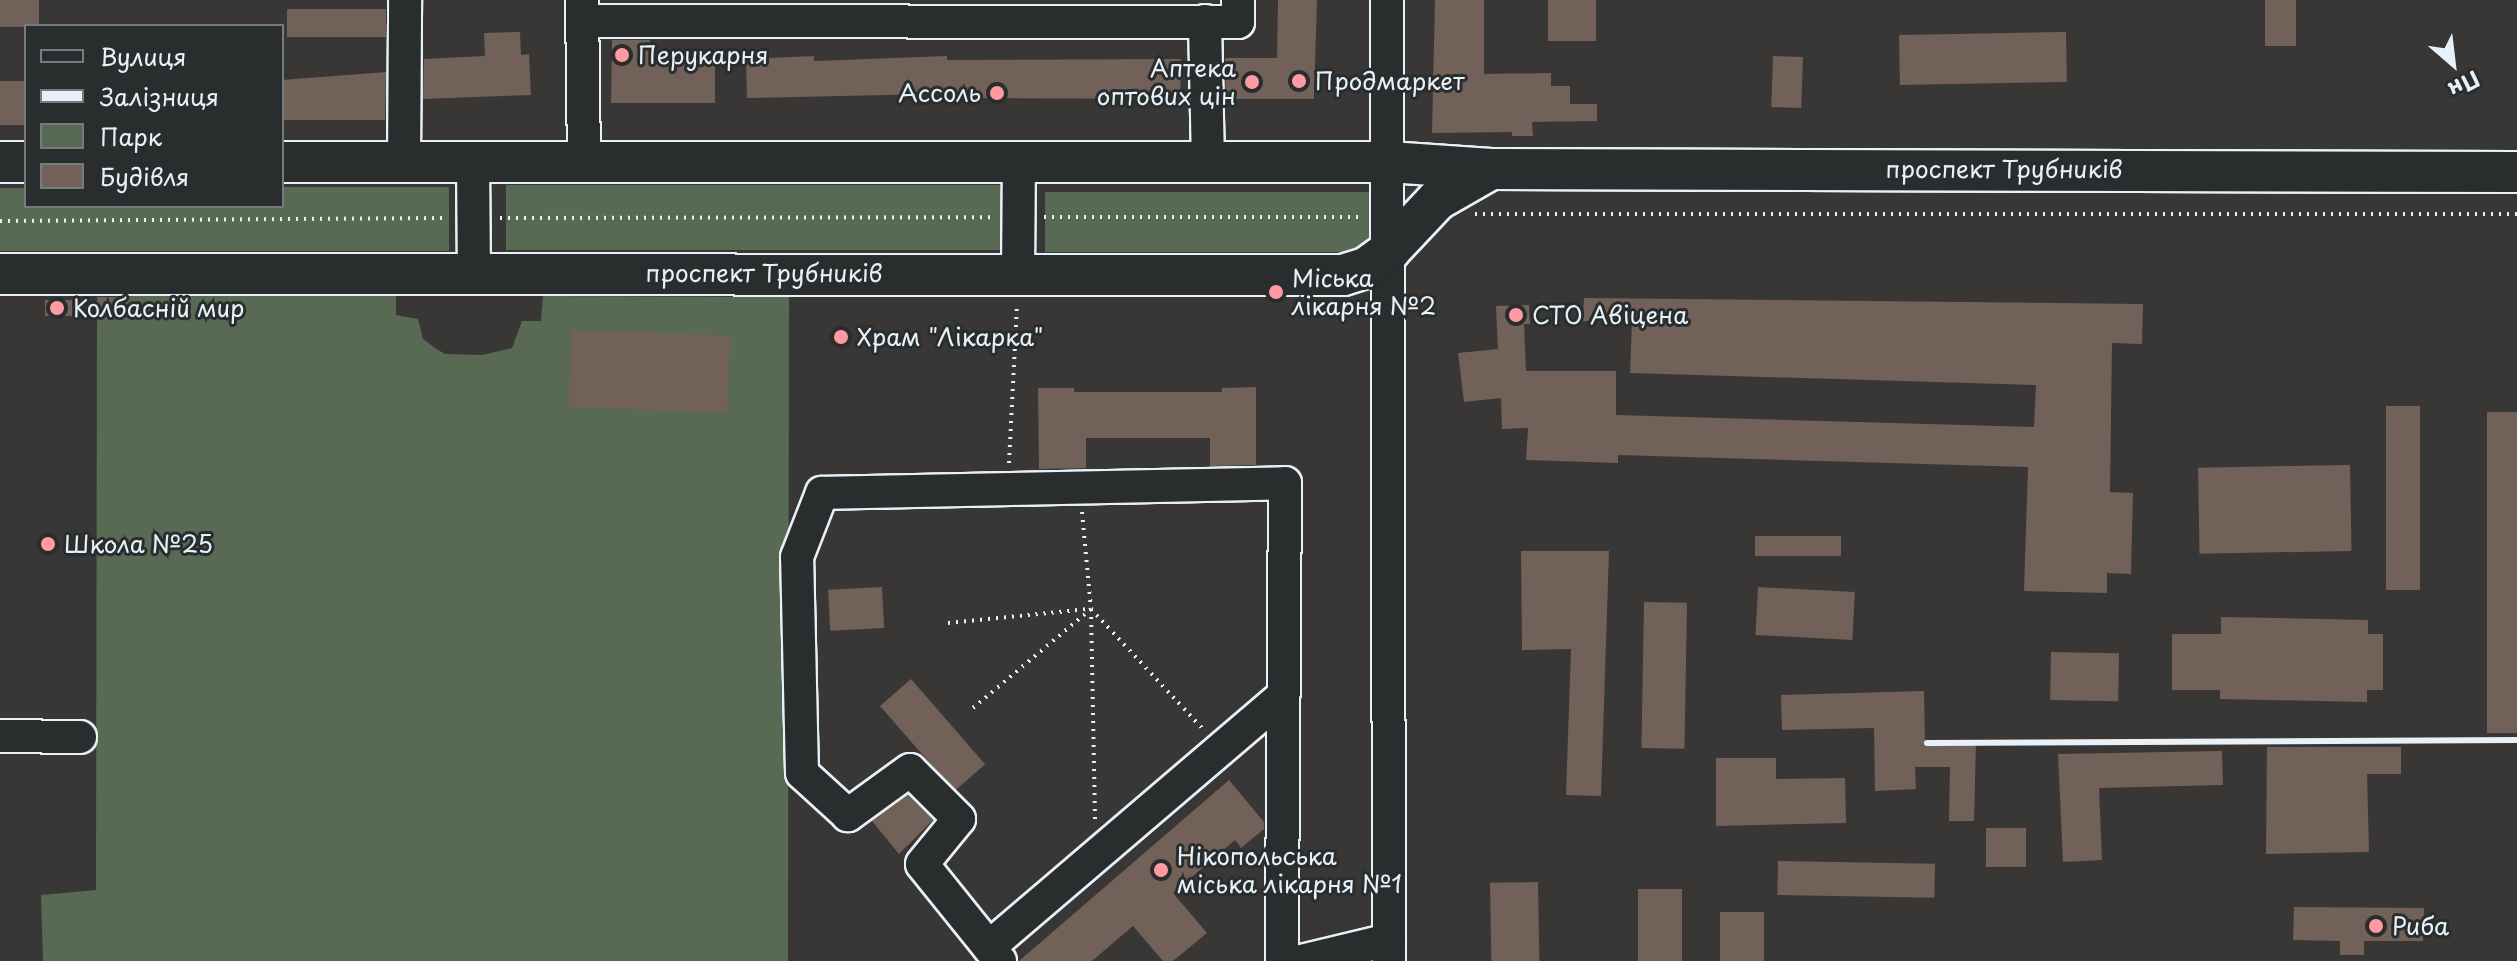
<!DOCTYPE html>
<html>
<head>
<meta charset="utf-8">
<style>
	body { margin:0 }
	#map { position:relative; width:2517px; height:961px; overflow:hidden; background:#383736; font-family:"Playpen Sans",sans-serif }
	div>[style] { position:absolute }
	.green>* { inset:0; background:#586a54; transform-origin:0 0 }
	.building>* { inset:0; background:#716158; transform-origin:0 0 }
	.path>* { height:4px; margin-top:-2px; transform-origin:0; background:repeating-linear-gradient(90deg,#e8f1f8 0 2px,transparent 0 8px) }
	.roads { filter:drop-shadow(2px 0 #e8f1f8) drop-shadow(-2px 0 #e8f1f8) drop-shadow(0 2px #e8f1f8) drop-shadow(0 -2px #e8f1f8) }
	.minor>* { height:32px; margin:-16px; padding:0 16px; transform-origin:16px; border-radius:16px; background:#2a2d2e }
	.major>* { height:40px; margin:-20px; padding:0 20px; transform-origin:20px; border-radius:20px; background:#2a2d2e }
	.rail>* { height:6px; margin:-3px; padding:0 3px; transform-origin:3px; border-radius:3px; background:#e8f1f8 }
	.dots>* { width:22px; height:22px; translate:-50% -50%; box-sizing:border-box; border:4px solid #2a2d2e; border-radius:50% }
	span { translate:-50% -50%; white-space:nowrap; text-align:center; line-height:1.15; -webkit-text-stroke:6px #2a2d2e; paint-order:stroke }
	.poi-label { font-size:24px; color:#e8f1f8 }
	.left { translate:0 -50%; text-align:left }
	.right { translate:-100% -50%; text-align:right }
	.street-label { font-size:24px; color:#e8f1f8 }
	.legend { position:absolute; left:24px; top:24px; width:260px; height:184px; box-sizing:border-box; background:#2a2d2e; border:2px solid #767b7f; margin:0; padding:10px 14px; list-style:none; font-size:24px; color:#e8f1f8 }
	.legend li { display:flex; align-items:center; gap:16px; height:40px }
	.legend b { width:40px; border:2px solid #767b7f }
	.north { position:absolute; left:2413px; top:24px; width:80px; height:80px; -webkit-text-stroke:6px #2a2d2e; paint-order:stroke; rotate:152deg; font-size:22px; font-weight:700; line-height:32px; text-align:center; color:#e8f1f8 }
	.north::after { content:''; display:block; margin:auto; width:28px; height:36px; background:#e8f1f8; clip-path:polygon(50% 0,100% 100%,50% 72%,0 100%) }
</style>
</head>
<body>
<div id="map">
	<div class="green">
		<i style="left:1008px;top:185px;width:65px;height:502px;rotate:90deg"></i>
		<i style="clip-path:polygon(282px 187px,449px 187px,449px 251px,0 251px,0 188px,26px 188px,26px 206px,282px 206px)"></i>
		<i style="left:1045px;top:192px;width:325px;height:60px"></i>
		<i style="clip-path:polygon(130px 294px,396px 295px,396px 315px,418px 319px,423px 339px,435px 348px,445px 354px,482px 355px,512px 348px,522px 321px,541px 321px,543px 296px,789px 297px,788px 961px,43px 961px,41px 895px,96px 890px,97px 311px,130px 310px)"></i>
	</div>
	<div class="building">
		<i style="left:0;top:0;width:39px;height:27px"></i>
		<i style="clip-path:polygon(1278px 0,1317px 0,1314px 99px,1226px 99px,1225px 58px,1277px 58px)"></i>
		<i style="clip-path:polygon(1435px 0,1484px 0,1484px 74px,1551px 73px,1551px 86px,1570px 86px,1570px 104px,1597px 104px,1597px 121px,1532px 122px,1533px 136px,1512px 136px,1512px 132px,1432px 133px)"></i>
		<i style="left:1548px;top:0;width:48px;height:41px"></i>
		<i style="left:2265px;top:0;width:31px;height:46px"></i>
		<i style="left:386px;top:9px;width:28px;height:99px;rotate:90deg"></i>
		<i style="clip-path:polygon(520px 32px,521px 55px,529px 54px,531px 95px,423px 99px,424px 59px,485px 56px,484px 33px)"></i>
		<i style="left:2066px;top:32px;width:50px;height:167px;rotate:89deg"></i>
		<i style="clip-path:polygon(612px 40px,650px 40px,650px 64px,715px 63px,715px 103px,611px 103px)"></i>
		<i style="clip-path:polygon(814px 56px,814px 61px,947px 56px,947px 60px,1181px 59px,1180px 99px,978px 98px,978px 93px,747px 98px,746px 59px)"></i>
		<i style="left:1773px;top:56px;width:30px;height:51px;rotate:2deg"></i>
		<i style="clip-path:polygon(386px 72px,385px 120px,282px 120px,282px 80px)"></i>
		<i style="left:0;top:81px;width:26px;height:44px"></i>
		<i style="left:97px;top:297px;width:33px;height:14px"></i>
		<i style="clip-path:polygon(1584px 298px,2143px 304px,2142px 344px,2112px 343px,2110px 492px,2133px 493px,2131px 574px,2107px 573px,2107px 593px,2024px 591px,2028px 467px,1618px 455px,1618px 463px,1526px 460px,1528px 428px,1502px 429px,1501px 398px,1464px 402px,1458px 353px,1498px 349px,1496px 306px,1529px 305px,1530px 324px,1524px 324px,1526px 371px,1616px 371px,1616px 415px,2034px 427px,2036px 385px,1630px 373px,1632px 322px,1583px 321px)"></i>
		<i style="left:45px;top:300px;width:27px;height:16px"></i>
		<i style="left:571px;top:330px;width:159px;height:77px;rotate:2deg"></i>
		<i style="clip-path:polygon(1256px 387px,1256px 465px,1210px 466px,1210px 438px,1086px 438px,1086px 468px,1039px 469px,1038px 388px,1074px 388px,1074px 392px,1222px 392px,1222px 388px)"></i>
		<i style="left:2386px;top:406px;width:34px;height:184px"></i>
		<i style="left:2487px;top:412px;width:30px;height:321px"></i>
		<i style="left:2350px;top:465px;width:86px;height:152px;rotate:89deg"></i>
		<i style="left:1841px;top:536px;width:20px;height:86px;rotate:90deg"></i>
		<i style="clip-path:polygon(1521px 551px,1609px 551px,1601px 796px,1566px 795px,1571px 649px,1522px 650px)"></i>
		<i style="left:882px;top:587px;width:41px;height:54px;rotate:87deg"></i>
		<i style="left:1758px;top:587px;width:97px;height:48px;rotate:3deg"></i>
		<i style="left:1644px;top:602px;width:43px;height:146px;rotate:1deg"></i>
		<i style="clip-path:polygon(2221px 617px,2368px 620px,2368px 634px,2383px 634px,2383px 690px,2367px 690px,2367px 702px,2220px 699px,2220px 690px,2172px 690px,2172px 634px,2221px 634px)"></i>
		<i style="left:2051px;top:652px;width:68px;height:48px;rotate:1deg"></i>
		<i style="left:911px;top:679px;width:113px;height:41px;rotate:49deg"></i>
		<i style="clip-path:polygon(1924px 691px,1925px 744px,1976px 744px,1974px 821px,1949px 821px,1950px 767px,1915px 767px,1916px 789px,1875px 791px,1874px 728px,1782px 730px,1781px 695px)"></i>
		<i style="clip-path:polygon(2267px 747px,2401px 747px,2401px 774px,2367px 774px,2369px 852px,2266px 854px)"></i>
		<i style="clip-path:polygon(2222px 751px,2223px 785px,2099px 788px,2102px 860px,2063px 862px,2058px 754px)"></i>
		<i style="clip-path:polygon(1716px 758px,1776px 758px,1776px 779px,1845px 778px,1846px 823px,1716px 826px)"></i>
		<i style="clip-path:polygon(1229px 780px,1264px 822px,1264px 829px,1241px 848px,1235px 840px,1173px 893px,1207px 933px,1173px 961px,1163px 961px,1133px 926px,1092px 961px,1019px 961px)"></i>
		<i style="clip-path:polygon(908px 795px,933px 820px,899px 854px,872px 821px)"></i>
		<i style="left:1986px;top:828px;width:40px;height:39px"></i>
		<i style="left:1778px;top:861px;width:157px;height:34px;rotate:1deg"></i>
		<i style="left:1538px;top:882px;width:79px;height:48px;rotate:89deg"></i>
		<i style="left:1638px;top:889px;width:44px;height:72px"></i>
		<i style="clip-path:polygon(2294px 907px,2424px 908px,2423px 941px,2364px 941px,2364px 955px,2340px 955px,2340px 941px,2293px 940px)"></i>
		<i style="left:1720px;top:912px;width:44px;height:49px"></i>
	</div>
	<div class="path">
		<i style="left:1475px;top:214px;width:1042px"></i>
		<i style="left:1044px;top:217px;width:319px"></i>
		<i style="left:500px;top:218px;width:495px;rotate:-0.1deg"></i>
		<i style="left:0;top:221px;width:447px;rotate:-0.4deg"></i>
		<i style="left:1009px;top:463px;width:159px;rotate:-87.1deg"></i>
		<i style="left:1082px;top:512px;width:97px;rotate:84.7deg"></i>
		<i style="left:1091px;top:609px;width:166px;rotate:47deg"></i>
		<i style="left:948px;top:623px;width:141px;rotate:-5.7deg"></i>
		<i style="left:973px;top:708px;width:154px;rotate:-40deg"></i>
		<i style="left:1091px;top:609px;width:212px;rotate:88.9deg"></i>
	</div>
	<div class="roads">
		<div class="minor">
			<i style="left:582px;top:0;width:162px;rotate:89.3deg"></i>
			<i style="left:1387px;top:0;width:961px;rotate:89.88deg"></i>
			<i style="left:583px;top:21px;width:655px;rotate:0.09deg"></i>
			<i style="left:1238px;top:22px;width:22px;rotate:-90deg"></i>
			<i style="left:1205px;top:21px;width:141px;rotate:88.8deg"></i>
			<i style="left:404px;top:162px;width:162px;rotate:-89.6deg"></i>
			<i style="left:473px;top:162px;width:111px;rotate:89.5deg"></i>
			<i style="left:1018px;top:273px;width:112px;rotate:-89.5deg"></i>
			<i style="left:0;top:736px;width:80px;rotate:0.7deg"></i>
			<i style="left:989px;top:947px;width:387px;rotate:-40.5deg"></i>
			<i style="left:1000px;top:961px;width:124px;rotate:-128.8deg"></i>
			<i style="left:922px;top:864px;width:58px;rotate:-50.6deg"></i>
			<i style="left:959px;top:819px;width:69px;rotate:-135deg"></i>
			<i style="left:910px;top:770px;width:77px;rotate:144deg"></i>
			<i style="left:848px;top:815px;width:62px;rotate:-137.6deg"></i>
			<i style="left:802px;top:773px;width:216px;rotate:-91.3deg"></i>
			<i style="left:797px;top:557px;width:69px;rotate:-68.7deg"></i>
			<i style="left:822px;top:493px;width:463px;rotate:-1.2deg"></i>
			<i style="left:1285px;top:483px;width:478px;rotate:90.4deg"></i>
			<i style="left:1301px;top:961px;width:90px;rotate:-13.4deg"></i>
		</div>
		<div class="major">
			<i style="left:0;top:162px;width:26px"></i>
			<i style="left:282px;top:162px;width:1107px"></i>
			<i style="left:1389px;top:162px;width:102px;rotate:3.9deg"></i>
			<i style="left:1491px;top:169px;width:1026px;rotate:0.17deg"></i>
			<i style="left:0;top:274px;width:1343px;rotate:0.04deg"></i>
			<i style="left:1343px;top:275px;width:24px;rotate:-17deg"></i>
			<i style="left:1366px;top:268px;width:29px;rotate:-36deg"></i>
			<i style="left:1389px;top:251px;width:70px;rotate:-46.7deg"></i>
			<i style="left:1437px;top:200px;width:62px;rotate:-29.9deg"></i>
		</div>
	</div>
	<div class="rail">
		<i style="left:1927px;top:743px;width:590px;rotate:-0.29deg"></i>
	</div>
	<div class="dots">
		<i style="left:622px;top:55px;background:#ff9aa2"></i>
		<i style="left:1299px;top:81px;background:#ff9aa2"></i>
		<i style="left:1252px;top:82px;background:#ff9aa2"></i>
		<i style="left:997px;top:93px;background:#ff9aa2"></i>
		<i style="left:1276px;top:292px;background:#ff9aa2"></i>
		<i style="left:57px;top:308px;background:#ff9aa2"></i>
		<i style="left:1516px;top:315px;background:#ff9aa2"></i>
		<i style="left:841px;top:337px;background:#ff9aa2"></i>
		<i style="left:48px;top:544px;background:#ff9aa2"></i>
		<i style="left:1161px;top:870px;background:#ff9aa2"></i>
		<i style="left:2376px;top:926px;background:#ff9aa2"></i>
	</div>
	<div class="poi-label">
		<span class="left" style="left:638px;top:55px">Перукарня</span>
		<span class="right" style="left:1236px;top:82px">Аптека<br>оптових цін</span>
		<span class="left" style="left:1315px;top:81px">Продмаркет</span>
		<span class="right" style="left:981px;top:93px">Ассоль</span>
		<span class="left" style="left:1292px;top:292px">Міська<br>лікарня №2</span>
		<span class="left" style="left:73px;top:308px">Колбасній мир</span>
		<span class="left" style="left:1532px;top:315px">СТО Авіцена</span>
		<span class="left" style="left:857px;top:337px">Храм "Лікарка"</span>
		<span class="left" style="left:64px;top:544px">Школа №25</span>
		<span class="left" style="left:1177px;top:870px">Нікопольська<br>міська лікарня №1</span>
		<span class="left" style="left:2392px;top:926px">Риба</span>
	</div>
	<div class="street-label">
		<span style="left:2004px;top:169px">проспект Трубників</span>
		<span style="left:764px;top:273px">проспект Трубників</span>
	</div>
	<ul class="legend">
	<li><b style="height:10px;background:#2a2d2e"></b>Вулиця</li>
	<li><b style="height:10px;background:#e8f1f8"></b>Залізниця</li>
	<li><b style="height:22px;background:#586a54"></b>Парк</li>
	<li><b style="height:22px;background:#716158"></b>Будівля</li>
	</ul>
	<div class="north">Пн</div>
</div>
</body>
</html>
